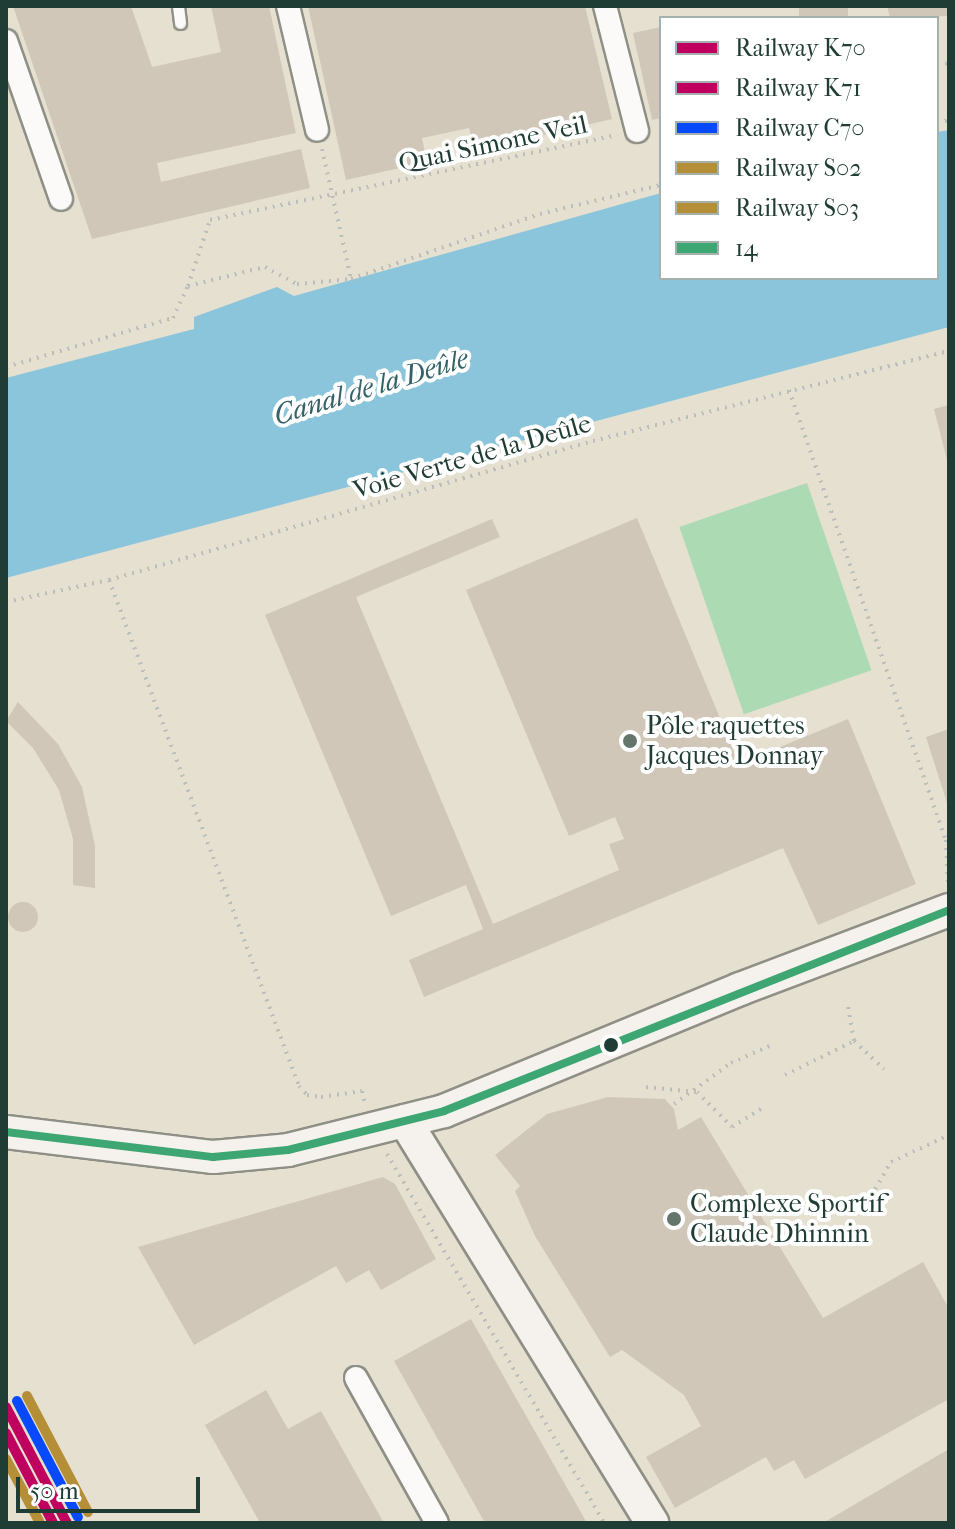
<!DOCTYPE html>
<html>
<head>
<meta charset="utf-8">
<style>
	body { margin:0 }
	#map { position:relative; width:955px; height:1529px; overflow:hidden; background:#e5e0d0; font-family:"IM FELL French Canon",serif }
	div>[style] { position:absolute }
	.green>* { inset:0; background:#abdab3; transform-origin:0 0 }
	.water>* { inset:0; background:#8bc5dc }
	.building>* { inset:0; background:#d1c7b8; transform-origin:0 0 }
	.round { border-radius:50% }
	.path>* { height:4px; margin-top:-2px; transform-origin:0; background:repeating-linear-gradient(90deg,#bcbebb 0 2px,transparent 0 8px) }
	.roads { filter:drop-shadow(2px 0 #8e9086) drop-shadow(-2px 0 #8e9086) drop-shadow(0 2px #8e9086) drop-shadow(0 -2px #8e9086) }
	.lane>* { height:11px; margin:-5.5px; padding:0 5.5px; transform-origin:5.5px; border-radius:5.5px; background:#fbfaf8 }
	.street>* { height:22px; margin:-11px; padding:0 11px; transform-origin:11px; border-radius:11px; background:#fbfaf8 }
	.secondary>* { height:32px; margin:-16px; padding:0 16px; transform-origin:16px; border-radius:16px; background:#f5f2ed }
	.bus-1>* { height:8px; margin:-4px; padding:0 4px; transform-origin:4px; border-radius:4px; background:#3ea672 }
	.rail-1>* { height:10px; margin:-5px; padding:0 5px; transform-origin:5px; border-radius:5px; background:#bf005f }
	.rail-2>* { height:10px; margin:-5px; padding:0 5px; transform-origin:5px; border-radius:5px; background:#bf005f }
	.rail-3>* { height:10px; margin:-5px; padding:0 5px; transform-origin:5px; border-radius:5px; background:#0749ff }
	.rail-4>* { height:10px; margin:-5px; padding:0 5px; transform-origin:5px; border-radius:5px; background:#b58f37 }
	.rail-5>* { height:10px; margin:-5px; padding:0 5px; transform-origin:5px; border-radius:5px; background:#b58f37 }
	.dots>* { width:22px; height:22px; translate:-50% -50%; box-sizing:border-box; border:4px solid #fff; border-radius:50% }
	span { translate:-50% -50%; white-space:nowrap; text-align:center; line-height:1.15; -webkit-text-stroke:8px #fff; paint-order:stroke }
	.street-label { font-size:26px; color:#1f3d34 }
	.poi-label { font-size:26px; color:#1f3d34 }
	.left { translate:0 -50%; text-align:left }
	.water-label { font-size:28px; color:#346268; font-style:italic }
	.frame { position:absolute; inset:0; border:8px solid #1f3d34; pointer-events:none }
	.legend { position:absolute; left:659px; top:16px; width:280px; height:264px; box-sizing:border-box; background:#fff; border:2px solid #a5b1ae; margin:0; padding:10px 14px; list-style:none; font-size:24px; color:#1f3d34 }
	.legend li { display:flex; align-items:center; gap:16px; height:40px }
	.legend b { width:40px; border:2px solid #a5b1ae }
	.scale { position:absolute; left:16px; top:1477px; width:184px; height:36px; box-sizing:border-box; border:4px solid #1f3d34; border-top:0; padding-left:10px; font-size:24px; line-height:28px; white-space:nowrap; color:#1f3d34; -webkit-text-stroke:6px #fff; paint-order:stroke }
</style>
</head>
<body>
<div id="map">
	<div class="green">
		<i style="left:807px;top:483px;width:198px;height:135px;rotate:71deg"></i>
	</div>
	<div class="water">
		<i style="clip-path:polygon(949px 130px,949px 327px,6px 578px,6px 378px,194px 329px,194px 317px,277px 287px,294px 296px,661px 193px,661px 278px,937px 278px,937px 132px)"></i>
	</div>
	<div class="building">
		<i style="clip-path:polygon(13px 6px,131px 6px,152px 67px,221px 52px,211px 6px,269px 6px,296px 133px,157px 163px,161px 182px,301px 149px,310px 188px,92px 239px)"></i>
		<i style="clip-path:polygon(308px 6px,585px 6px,612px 119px,475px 151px,469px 128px,422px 138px,427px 162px,346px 180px)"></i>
		<i style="left:799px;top:6px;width:49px;height:12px"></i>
		<i style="clip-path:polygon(887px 6px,949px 6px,949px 16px,890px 18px)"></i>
		<i style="clip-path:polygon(661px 27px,661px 118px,652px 120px,633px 33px)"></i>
		<i style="clip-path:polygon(949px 405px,949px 464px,948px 464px,934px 409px)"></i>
		<i style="clip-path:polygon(637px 518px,739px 764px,848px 719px,916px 884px,818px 925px,783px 848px,424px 997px,409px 960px,483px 929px,466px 885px,391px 916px,265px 615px,492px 519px,500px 537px,356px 597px,493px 924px,619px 870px,609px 844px,624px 839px,615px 817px,569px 836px,466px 590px)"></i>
		<i style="clip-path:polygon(18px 702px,58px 744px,82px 787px,95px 846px,95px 888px,73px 885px,73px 839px,59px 790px,33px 748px,6px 721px)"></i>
		<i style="clip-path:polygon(949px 729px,949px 806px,948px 806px,926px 737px)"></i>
		<i class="round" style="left:8px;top:902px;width:30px;height:30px"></i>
		<i style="clip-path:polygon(608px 1097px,665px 1099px,674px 1109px,678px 1130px,701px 1117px,823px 1318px,923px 1262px,949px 1309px,949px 1399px,805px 1479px,794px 1460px,774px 1471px,766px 1457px,675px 1508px,646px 1457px,701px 1426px,684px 1395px,622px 1350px,610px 1357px,535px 1236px,515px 1191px,520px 1186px,495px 1155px,547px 1114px)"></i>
		<i style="clip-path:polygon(383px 1177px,395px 1184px,436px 1259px,381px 1290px,369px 1270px,346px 1283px,336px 1266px,194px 1345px,138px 1247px)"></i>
		<i style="clip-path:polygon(471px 1319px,587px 1523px,485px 1523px,394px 1361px)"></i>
		<i style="clip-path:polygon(266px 1390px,288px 1429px,321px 1411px,384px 1523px,260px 1523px,205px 1425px)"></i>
		<i style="clip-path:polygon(949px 1449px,949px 1523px,823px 1523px)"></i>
	</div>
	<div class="path">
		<i style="left:937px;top:65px;width:12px;rotate:-9deg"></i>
		<i style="left:937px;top:123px;width:12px;rotate:-14deg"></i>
		<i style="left:322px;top:149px;width:133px;rotate:77.4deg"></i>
		<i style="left:188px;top:286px;width:70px;rotate:-71.6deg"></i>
		<i style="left:210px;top:220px;width:416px;rotate:-11.8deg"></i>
		<i style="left:6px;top:367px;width:174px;rotate:-16.4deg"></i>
		<i style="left:173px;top:318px;width:35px;rotate:-65deg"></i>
		<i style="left:188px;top:286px;width:79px;rotate:-13.9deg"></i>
		<i style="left:265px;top:267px;width:36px;rotate:28deg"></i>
		<i style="left:297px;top:284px;width:54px;rotate:-5.3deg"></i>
		<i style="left:351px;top:279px;width:200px;rotate:-19deg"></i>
		<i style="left:540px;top:214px;width:124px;rotate:-13.5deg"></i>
		<i style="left:789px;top:390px;width:477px;rotate:70.8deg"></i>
		<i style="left:946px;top:840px;width:45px;rotate:87.5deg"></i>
		<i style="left:109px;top:580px;width:540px;rotate:69.42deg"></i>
		<i style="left:299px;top:1086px;width:12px;rotate:48deg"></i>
		<i style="left:307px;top:1095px;width:14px;rotate:8deg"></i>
		<i style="left:321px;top:1097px;width:41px;rotate:-8.3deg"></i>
		<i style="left:362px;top:1091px;width:13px;rotate:77deg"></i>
		<i style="left:6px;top:602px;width:105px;rotate:-12.1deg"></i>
		<i style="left:109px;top:580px;width:504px;rotate:-16.02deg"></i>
		<i style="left:593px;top:441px;width:367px;rotate:-14.2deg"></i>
		<i style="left:848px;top:1007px;width:35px;rotate:80deg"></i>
		<i style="left:854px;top:1041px;width:41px;rotate:43deg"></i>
		<i style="left:785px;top:1075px;width:77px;rotate:-26.2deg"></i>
		<i style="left:646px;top:1087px;width:51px;rotate:5.6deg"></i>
		<i style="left:697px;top:1092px;width:49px;rotate:45deg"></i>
		<i style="left:732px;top:1127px;width:36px;rotate:-32deg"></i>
		<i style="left:674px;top:1104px;width:70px;rotate:-35.7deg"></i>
		<i style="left:731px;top:1063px;width:42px;rotate:-24.1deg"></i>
		<i style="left:387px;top:1154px;width:428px;rotate:59.5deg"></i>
		<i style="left:871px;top:1196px;width:39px;rotate:-60deg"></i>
		<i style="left:891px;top:1162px;width:64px;rotate:-25deg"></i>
	</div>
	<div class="roads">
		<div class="lane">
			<i style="left:178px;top:6px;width:17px;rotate:83deg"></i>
		</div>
		<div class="street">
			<i style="left:288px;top:6px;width:127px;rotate:76.8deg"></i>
			<i style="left:605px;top:6px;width:129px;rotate:75.6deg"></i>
			<i style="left:6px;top:41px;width:167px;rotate:70.8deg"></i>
			<i style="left:356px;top:1378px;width:166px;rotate:60.8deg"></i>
		</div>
		<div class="secondary">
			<i style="left:405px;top:1121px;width:472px;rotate:58.4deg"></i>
			<i style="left:6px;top:1132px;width:209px;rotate:6.9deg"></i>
			<i style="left:213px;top:1157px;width:75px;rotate:-5.3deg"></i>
			<i style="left:288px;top:1150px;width:161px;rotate:-14deg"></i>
			<i style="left:444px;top:1111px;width:320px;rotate:-22.4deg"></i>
			<i style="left:740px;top:989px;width:223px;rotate:-20.7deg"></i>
		</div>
	</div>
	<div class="bus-1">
		<i style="left:6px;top:1132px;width:209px;rotate:6.9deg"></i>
		<i style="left:213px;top:1157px;width:75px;rotate:-5.3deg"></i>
		<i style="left:288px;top:1150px;width:161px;rotate:-14deg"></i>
		<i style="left:444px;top:1111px;width:544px;rotate:-21.7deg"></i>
	</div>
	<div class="rail-1">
		<i style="left:6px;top:1407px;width:131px;rotate:62.3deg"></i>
	</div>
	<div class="rail-2">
		<i style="left:6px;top:1433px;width:102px;rotate:62.4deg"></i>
	</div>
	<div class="rail-3">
		<i style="left:17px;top:1401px;width:131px;rotate:62.3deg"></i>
	</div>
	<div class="rail-4">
		<i style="left:6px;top:1459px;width:72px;rotate:62deg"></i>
	</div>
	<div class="rail-5">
		<i style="left:27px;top:1396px;width:131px;rotate:62.3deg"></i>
	</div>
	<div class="dots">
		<i style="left:630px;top:741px;background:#64766b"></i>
		<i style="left:611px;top:1045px;background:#1f3d34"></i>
		<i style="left:674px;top:1219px;background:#64766b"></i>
	</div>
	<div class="street-label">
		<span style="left:493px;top:144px;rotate:-12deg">Quai Simone Veil</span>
		<span style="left:472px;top:457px;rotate:-16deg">Voie Verte de la Deûle</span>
	</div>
	<div class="poi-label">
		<span class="left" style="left:646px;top:741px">Pôle raquettes<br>Jacques Donnay</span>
		<span class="left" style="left:690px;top:1219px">Complexe Sportif<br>Claude Dhinnin</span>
	</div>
	<div class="water-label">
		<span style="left:371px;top:387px;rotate:-17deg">Canal de la Deûle</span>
	</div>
	<div class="frame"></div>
	<ul class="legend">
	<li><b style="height:10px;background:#bf005f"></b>Railway K70</li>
	<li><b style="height:10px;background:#bf005f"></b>Railway K71</li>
	<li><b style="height:10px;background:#0749ff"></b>Railway C70</li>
	<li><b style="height:10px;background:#b58f37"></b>Railway S02</li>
	<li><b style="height:10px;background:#b58f37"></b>Railway S03</li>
	<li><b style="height:10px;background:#3ea672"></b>14</li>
	</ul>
	<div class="scale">50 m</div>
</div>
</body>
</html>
